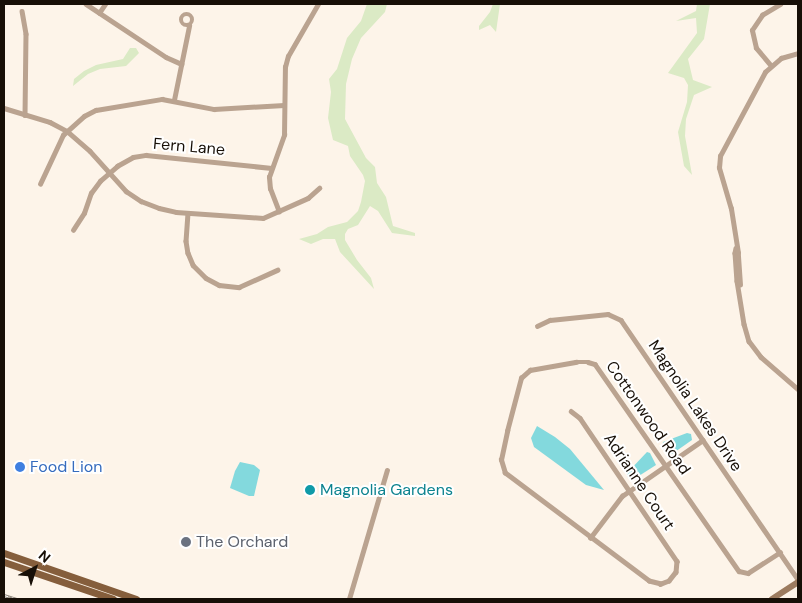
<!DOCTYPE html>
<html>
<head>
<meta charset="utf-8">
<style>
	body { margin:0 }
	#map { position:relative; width:802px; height:603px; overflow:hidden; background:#fdf4e9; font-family:"DM Sans",sans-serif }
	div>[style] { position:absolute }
	.green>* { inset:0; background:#dbeac5 }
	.water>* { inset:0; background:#83d9dd }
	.street>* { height:4.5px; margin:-2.25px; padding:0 2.25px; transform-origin:2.25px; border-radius:2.25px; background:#baa390 }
	.street>.ring { margin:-2.25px; padding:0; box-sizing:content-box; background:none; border:4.5px solid #baa390; border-radius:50% }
	.secondary>* { height:6px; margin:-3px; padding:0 3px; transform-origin:3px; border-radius:3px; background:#9c7b5f }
	.primary>* { height:7px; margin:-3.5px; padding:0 3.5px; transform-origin:3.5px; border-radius:3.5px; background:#855e3c }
	.rail>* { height:3px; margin-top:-1.5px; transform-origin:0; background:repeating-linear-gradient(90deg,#fff 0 4px,#8f877d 0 8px); box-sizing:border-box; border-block:1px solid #8f877d }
	.dots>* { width:14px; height:14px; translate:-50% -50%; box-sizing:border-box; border:2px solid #fff; border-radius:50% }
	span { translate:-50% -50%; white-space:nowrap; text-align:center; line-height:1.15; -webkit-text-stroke:4px #fff; paint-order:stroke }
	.street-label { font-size:16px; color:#170f07 }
	.shop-label { font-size:16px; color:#366cbe }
	.left { translate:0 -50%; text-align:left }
	.culture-label { font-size:16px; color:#0d838f }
	.worship-label { font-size:16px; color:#5b616d }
	.frame { position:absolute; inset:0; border:5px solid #170f07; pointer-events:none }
	.north { position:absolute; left:10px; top:543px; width:50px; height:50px; -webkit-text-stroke:4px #fff; paint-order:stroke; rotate:40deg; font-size:14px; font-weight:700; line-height:20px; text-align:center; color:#170f07 }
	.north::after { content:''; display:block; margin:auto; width:18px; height:22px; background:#170f07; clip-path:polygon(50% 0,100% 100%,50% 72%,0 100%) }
</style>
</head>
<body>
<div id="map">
	<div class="green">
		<i style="clip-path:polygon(367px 4px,387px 4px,385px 12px,361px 38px,352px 59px,346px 84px,345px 119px,366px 158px,375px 167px,377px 183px,386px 197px,393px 226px,415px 233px,415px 236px,392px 233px,378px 211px,370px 206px,358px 225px,348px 229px,345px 234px,345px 240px,357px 260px,371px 278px,374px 289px,340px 252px,335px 239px,323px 239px,311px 244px,299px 239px,317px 234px,328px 227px,347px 222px,358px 211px,361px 202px,365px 181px,363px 175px,350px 156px,348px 146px,333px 140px,328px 118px,331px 92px,329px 79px,337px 69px,347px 38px,361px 21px)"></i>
		<i style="clip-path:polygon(493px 4px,500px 4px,496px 32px,490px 25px,479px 30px,479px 26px,490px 12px)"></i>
		<i style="clip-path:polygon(697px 4px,710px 4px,704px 39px,688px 59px,693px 80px,712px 87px,694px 95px,686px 119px,685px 136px,692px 175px,684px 166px,678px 132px,687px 102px,688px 85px,684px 78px,668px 73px,697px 33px,696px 18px,676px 21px,696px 11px)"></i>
		<i style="clip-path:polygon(130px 48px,136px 48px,139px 53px,126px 66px,100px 69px,88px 74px,73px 86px,74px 79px,84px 71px,96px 65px,123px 59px)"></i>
	</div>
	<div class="water">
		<i style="clip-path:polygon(537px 426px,555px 437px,570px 449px,604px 490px,586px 485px,534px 447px,531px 438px)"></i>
		<i style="clip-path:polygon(687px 433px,691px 434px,692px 440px,672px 454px,668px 454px,662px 447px,663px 442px)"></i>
		<i style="clip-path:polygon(647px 452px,650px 453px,656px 465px,631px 481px,627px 476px,628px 472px)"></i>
		<i style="clip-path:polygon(240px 462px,254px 465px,260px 470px,254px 496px,249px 496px,230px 488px,235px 471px)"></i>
	</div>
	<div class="street">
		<i style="left:86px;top:4px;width:96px;rotate:33.5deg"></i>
		<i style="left:166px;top:57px;width:17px;rotate:24deg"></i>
		<i style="left:22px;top:11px;width:23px;rotate:80deg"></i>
		<i style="left:26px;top:34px;width:81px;rotate:90.7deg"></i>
		<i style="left:99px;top:13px;width:11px;rotate:-56deg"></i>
		<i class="ring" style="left:181px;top:14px;width:7.5px;height:7.5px"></i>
		<i style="left:771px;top:66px;width:23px;rotate:-130deg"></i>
		<i style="left:756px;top:48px;width:18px;rotate:-103deg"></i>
		<i style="left:752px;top:30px;width:18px;rotate:-56deg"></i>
		<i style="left:762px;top:15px;width:21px;rotate:-31deg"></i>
		<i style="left:174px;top:100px;width:76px;rotate:-78.5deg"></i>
		<i style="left:4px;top:108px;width:48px;rotate:16.9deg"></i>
		<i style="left:50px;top:122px;width:19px;rotate:28deg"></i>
		<i style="left:67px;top:131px;width:30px;rotate:41deg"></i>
		<i style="left:90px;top:151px;width:54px;rotate:48deg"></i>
		<i style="left:126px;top:191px;width:18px;rotate:34deg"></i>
		<i style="left:141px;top:201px;width:19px;rotate:21deg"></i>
		<i style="left:159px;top:208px;width:17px;rotate:13deg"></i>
		<i style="left:176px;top:212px;width:87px;rotate:3.9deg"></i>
		<i style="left:263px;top:218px;width:49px;rotate:-24deg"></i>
		<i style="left:308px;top:198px;width:15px;rotate:-42deg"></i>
		<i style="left:40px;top:184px;width:54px;rotate:-64.9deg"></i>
		<i style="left:63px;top:135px;width:28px;rotate:-42deg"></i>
		<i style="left:84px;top:116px;width:13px;rotate:-27deg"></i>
		<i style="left:96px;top:110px;width:67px;rotate:-9.5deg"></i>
		<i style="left:162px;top:99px;width:53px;rotate:10.9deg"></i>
		<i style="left:214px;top:109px;width:70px;rotate:-3.3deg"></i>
		<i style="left:279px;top:212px;width:25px;rotate:-111deg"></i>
		<i style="left:270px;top:189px;width:12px;rotate:-95deg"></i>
		<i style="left:269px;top:177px;width:45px;rotate:-70.3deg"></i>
		<i style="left:284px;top:135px;width:68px;rotate:-89.2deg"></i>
		<i style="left:285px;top:67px;width:11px;rotate:-75deg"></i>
		<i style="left:288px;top:56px;width:60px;rotate:-60deg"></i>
		<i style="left:188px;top:213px;width:28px;rotate:94deg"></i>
		<i style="left:186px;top:241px;width:12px;rotate:81deg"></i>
		<i style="left:188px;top:253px;width:13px;rotate:67deg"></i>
		<i style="left:193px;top:265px;width:18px;rotate:45deg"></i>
		<i style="left:206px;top:278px;width:15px;rotate:28deg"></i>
		<i style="left:219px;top:285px;width:20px;rotate:6deg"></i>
		<i style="left:239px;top:287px;width:42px;rotate:-24.1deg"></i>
		<i style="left:73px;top:230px;width:20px;rotate:-57deg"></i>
		<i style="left:84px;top:213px;width:21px;rotate:-71deg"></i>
		<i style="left:91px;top:193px;width:15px;rotate:-53deg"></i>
		<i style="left:100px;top:181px;width:23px;rotate:-41deg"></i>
		<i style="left:117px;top:166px;width:18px;rotate:-29deg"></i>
		<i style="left:133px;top:157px;width:13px;rotate:-9deg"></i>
		<i style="left:146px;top:155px;width:126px;rotate:5.9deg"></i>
		<i style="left:736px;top:248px;width:5px;rotate:101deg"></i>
		<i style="left:735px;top:253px;width:28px;rotate:86deg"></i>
		<i style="left:737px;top:281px;width:44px;rotate:80.8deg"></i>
		<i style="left:744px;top:324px;width:18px;rotate:74deg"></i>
		<i style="left:749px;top:341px;width:20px;rotate:53deg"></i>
		<i style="left:761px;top:357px;width:49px;rotate:40.9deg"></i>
		<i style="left:740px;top:285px;width:32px;rotate:-94deg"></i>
		<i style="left:738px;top:253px;width:45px;rotate:-99deg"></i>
		<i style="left:731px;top:209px;width:43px;rotate:-106.3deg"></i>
		<i style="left:719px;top:168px;width:12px;rotate:-85deg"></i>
		<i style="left:720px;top:156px;width:95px;rotate:-61.8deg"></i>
		<i style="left:765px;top:72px;width:21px;rotate:-41deg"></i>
		<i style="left:781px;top:58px;width:18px;rotate:-16deg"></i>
		<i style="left:537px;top:326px;width:14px;rotate:-25deg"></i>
		<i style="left:550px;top:320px;width:58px;rotate:-5.9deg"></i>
		<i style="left:608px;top:314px;width:14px;rotate:25deg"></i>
		<i style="left:621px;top:320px;width:314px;rotate:55.7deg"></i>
		<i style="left:571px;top:411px;width:11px;rotate:38deg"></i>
		<i style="left:580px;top:418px;width:173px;rotate:55.9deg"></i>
		<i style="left:677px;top:561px;width:11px;rotate:95deg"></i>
		<i style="left:676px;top:572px;width:11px;rotate:128deg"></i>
		<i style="left:669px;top:581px;width:9px;rotate:159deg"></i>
		<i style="left:661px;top:584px;width:12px;rotate:-166deg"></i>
		<i style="left:649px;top:581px;width:180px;rotate:-143.1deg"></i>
		<i style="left:505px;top:473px;width:14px;rotate:-107deg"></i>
		<i style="left:501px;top:460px;width:30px;rotate:-78deg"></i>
		<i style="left:507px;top:431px;width:55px;rotate:-75.2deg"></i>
		<i style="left:521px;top:378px;width:12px;rotate:-42deg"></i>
		<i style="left:530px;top:370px;width:47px;rotate:-9.9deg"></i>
		<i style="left:576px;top:362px;width:12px"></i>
		<i style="left:588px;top:362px;width:7px;rotate:16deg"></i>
		<i style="left:595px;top:364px;width:252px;rotate:55.2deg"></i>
		<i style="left:739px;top:571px;width:9px;rotate:13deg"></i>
		<i style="left:748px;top:573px;width:38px;rotate:-33deg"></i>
		<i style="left:590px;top:538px;width:53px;rotate:-52.7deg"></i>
		<i style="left:622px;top:496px;width:98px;rotate:-34.7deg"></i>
		<i style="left:349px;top:599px;width:134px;rotate:-73.6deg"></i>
	</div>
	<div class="secondary">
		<i style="left:772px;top:599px;width:31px;rotate:-33deg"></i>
	</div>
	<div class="primary">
		<i style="left:4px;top:553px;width:140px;rotate:19.2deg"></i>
		<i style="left:4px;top:562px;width:115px;rotate:18.7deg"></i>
	</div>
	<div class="rail">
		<i style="left:4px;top:595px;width:14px;rotate:17deg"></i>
	</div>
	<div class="dots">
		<i style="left:20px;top:467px;background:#3f7fe0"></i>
		<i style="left:310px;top:490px;background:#0f9aa8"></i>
		<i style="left:186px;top:542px;background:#6b7280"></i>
	</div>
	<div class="street-label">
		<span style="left:189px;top:147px;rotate:5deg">Fern Lane</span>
		<span style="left:695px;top:406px;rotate:56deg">Magnolia Lakes Drive</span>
		<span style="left:648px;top:418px;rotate:55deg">Cottonwood Road</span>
		<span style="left:639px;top:482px;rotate:56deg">Adrianne Court</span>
	</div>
	<div class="shop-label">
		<span class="left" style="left:30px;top:467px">Food Lion</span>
	</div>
	<div class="culture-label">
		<span class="left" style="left:320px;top:490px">Magnolia Gardens</span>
	</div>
	<div class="worship-label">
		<span class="left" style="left:196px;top:542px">The Orchard</span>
	</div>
	<div class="frame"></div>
	<div class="north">N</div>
</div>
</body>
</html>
